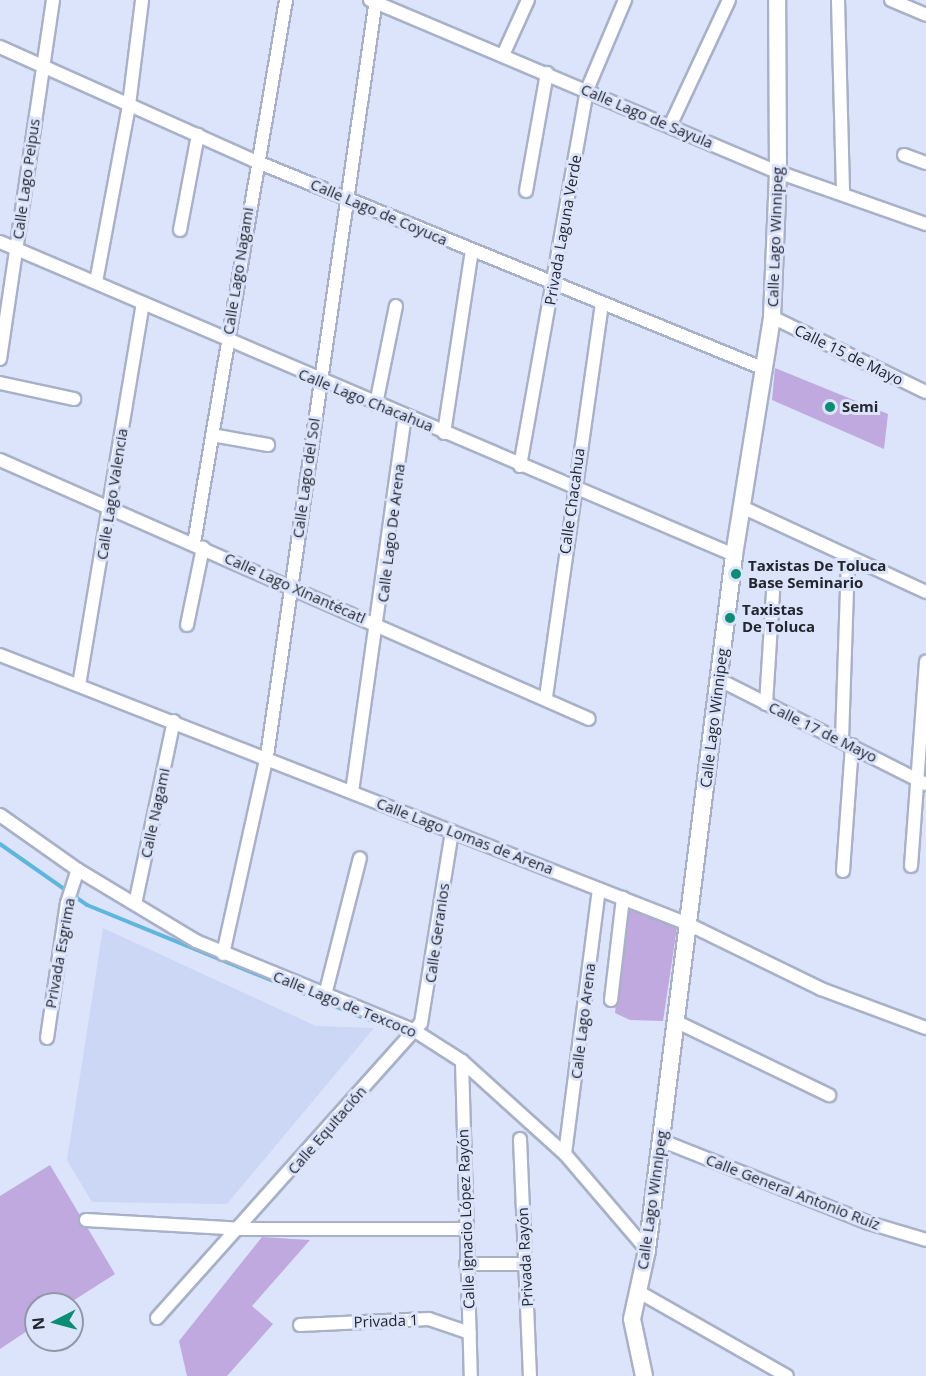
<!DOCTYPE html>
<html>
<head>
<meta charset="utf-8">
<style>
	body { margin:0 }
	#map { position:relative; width:926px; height:1376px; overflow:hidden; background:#dbe4fb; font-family:"Open Sans",sans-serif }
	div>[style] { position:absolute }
	.built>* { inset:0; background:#cbd7f4 }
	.green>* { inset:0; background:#bfa9de }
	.stream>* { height:4px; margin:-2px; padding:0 2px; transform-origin:2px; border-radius:2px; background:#5fb6dd }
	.roads { filter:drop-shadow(2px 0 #a8b1c7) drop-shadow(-2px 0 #a8b1c7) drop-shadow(0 2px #a8b1c7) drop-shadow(0 -2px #a8b1c7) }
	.minor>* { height:12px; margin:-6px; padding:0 6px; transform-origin:6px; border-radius:6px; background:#fff }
	.secondary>* { height:16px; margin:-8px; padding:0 8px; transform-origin:8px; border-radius:8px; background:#fff }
	.dots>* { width:16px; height:16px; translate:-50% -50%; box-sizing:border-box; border:3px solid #dbe4fb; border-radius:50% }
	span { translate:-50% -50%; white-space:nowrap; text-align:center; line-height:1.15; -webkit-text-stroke:6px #dbe4fb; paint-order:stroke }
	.street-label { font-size:15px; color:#22262e }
	.poi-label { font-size:15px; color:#22262e; font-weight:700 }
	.left { translate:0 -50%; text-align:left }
	.north { position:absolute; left:24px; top:1292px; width:60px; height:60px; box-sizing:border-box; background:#dbe4fb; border:2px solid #9198a9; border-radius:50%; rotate:264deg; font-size:16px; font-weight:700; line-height:24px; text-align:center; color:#22262e }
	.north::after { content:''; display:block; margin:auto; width:21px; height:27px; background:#098e75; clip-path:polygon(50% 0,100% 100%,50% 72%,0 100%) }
</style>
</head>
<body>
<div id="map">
	<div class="built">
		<i style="clip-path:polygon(103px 928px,316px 1026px,374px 1028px,227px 1204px,92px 1202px,67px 1160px)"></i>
	</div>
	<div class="green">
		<i style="clip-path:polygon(775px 368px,888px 414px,884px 449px,772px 400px)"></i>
		<i style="clip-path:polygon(627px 907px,677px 928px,663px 1021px,630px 1020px,615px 1013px)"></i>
		<i style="clip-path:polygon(50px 1165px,115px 1274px,68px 1304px,36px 1304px,36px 1325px,0 1349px,0 1196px)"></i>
		<i style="clip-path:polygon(262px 1237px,310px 1240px,252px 1306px,273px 1324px,227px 1376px,187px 1376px,179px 1341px)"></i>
	</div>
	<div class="stream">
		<i style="left:0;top:844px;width:106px;rotate:35deg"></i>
		<i style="left:87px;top:905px;width:307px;rotate:22.2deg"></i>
	</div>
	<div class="roads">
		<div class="minor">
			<i style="left:370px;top:0;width:443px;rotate:22.9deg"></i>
			<i style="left:778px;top:172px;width:157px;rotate:19.4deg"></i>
			<i style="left:838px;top:0;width:193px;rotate:88.5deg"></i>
			<i style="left:891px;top:0;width:38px;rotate:23deg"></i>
			<i style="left:0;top:47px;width:279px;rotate:24.1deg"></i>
			<i style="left:255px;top:161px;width:548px;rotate:22.21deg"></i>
			<i style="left:503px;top:55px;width:60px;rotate:-65.6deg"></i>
			<i style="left:670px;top:126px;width:139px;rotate:-64.9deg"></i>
			<i style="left:904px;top:155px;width:23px;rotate:20deg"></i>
			<i style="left:526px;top:191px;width:120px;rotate:-79.9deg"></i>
			<i style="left:180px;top:230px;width:97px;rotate:-79.3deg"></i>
			<i style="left:0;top:242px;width:798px;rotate:23.09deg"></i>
			<i style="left:96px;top:282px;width:180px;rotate:-79.4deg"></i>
			<i style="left:129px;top:105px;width:106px;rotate:-82.9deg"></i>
			<i style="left:772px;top:317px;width:171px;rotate:26deg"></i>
			<i style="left:0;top:359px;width:363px;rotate:-81.6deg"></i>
			<i style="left:0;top:383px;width:76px;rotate:12.2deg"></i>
			<i style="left:376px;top:404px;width:100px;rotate:-78.5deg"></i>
			<i style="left:444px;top:433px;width:184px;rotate:-81.3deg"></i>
			<i style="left:212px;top:435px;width:57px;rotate:10.1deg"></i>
			<i style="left:0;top:460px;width:643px;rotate:23.74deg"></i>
			<i style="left:520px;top:466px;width:382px;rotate:-79.9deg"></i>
			<i style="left:587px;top:90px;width:98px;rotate:-67.1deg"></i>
			<i style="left:742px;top:507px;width:203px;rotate:24.8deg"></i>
			<i style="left:194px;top:543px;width:551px;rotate:-80.38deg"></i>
			<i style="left:187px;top:625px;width:79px;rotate:-78.3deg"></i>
			<i style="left:0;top:655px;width:739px;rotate:21.35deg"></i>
			<i style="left:688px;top:924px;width:148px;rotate:26deg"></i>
			<i style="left:821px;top:989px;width:112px;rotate:20.4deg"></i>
			<i style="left:720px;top:680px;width:231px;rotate:26.8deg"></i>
			<i style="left:79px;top:685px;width:387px;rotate:-80.5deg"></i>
			<i style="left:546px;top:697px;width:396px;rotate:-81.9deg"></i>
			<i style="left:766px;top:704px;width:112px;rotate:-86.4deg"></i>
			<i style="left:842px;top:740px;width:184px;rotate:-88.1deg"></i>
			<i style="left:352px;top:792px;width:379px;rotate:-82deg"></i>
			<i style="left:0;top:815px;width:95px;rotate:35.2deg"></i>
			<i style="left:78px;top:870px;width:138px;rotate:31deg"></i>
			<i style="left:196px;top:941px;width:237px;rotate:22.3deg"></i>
			<i style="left:415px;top:1031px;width:56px;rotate:32.6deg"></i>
			<i style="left:462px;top:1061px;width:139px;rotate:42.1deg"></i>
			<i style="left:565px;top:1154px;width:126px;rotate:49.5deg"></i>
			<i style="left:911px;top:866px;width:205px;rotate:-85.8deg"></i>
			<i style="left:843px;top:871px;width:126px;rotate:-85.9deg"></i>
			<i style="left:135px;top:904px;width:187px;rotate:-78deg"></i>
			<i style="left:223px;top:954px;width:203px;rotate:-77.5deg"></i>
			<i style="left:267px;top:756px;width:764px;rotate:-81.8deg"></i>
			<i style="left:325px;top:995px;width:141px;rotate:-75.7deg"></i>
			<i style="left:611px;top:1000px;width:103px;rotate:-83.3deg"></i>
			<i style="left:677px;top:1022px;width:169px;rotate:25.7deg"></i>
			<i style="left:47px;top:1038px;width:136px;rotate:-81.6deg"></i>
			<i style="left:67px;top:903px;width:35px;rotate:-72deg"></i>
			<i style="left:462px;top:1061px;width:315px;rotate:88.4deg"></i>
			<i style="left:520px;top:1139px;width:237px;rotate:87.6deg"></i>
			<i style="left:660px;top:1140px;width:225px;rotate:21.7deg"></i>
			<i style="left:869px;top:1223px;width:59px;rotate:16.6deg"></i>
			<i style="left:565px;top:1154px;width:267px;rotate:-82.7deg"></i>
			<i style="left:86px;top:1220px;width:154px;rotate:3.3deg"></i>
			<i style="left:240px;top:1229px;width:226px"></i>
			<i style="left:466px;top:1264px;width:60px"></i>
			<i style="left:639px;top:1292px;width:170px;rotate:29.6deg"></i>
			<i style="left:157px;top:1318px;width:396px;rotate:-48.2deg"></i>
			<i style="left:421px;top:1023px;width:194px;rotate:-80.8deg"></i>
			<i style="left:300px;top:1325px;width:129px;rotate:-2.7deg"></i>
			<i style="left:429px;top:1319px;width:43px;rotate:18.9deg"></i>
		</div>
		<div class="secondary">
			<i style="left:644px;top:1376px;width:58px;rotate:-101.9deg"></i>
			<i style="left:632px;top:1319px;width:71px;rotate:-77.7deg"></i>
			<i style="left:647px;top:1250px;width:700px;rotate:-82.86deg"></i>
			<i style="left:734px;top:555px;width:241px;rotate:-80.9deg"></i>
			<i style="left:772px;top:317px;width:145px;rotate:-87.6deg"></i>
			<i style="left:778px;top:172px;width:172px;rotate:-90.3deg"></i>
		</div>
	</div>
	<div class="dots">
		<i style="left:830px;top:407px;background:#098e75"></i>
		<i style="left:736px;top:574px;background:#098e75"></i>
		<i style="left:730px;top:618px;background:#098e75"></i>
	</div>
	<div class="street-label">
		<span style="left:647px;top:116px;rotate:23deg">Calle Lago de Sayula</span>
		<span style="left:26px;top:179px;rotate:-82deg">Calle Lago Peipus</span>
		<span style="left:379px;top:212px;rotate:23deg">Calle Lago de Coyuca</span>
		<span style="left:563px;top:230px;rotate:-80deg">Privada Laguna Verde</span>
		<span style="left:775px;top:237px;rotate:-88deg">Calle Lago Winnipeg</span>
		<span style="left:238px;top:271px;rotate:-81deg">Calle Lago Nagami</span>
		<span style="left:849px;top:355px;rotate:26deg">Calle 15 de Mayo</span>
		<span style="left:366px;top:400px;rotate:22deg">Calle Lago Chacahua</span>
		<span style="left:306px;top:478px;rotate:-82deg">Calle Lago del Sol</span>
		<span style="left:112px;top:494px;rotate:-81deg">Calle Lago Valencia</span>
		<span style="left:572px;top:501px;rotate:-82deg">Calle Chacahua</span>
		<span style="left:391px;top:533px;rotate:-83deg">Calle Lago De Arena</span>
		<span style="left:295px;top:588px;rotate:24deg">Calle Lago Xinantécatl</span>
		<span style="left:714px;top:718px;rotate:-83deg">Calle Lago Winnipeg</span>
		<span style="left:823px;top:732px;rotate:26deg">Calle 17 de Mayo</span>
		<span style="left:155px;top:813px;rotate:-78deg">Calle Nagami</span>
		<span style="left:465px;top:836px;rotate:21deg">Calle Lago Lomas de Arena</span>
		<span style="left:437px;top:933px;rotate:-82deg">Calle Geranios</span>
		<span style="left:60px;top:953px;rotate:-80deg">Privada Esgrima</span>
		<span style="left:345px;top:1004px;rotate:22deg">Calle Lago de Texcoco</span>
		<span style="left:583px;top:1021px;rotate:-83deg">Calle Lago Arena</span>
		<span style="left:327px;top:1130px;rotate:-49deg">Calle Equitación</span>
		<span style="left:793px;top:1192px;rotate:21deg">Calle General Antonio Ruíz</span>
		<span style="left:652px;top:1200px;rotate:-82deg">Calle Lago Winnipeg</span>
		<span style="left:466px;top:1219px;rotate:-92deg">Calle Ignacio López Rayón</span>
		<span style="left:525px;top:1257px;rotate:-93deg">Privada Rayón</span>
		<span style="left:386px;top:1321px;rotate:-2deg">Privada 1</span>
	</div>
	<div class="poi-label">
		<span class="left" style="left:842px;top:407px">Semi</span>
		<span class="left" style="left:748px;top:574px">Taxistas De Toluca<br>Base Seminario</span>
		<span class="left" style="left:742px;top:618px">Taxistas<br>De Toluca</span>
	</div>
	<div class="north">N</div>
</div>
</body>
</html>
